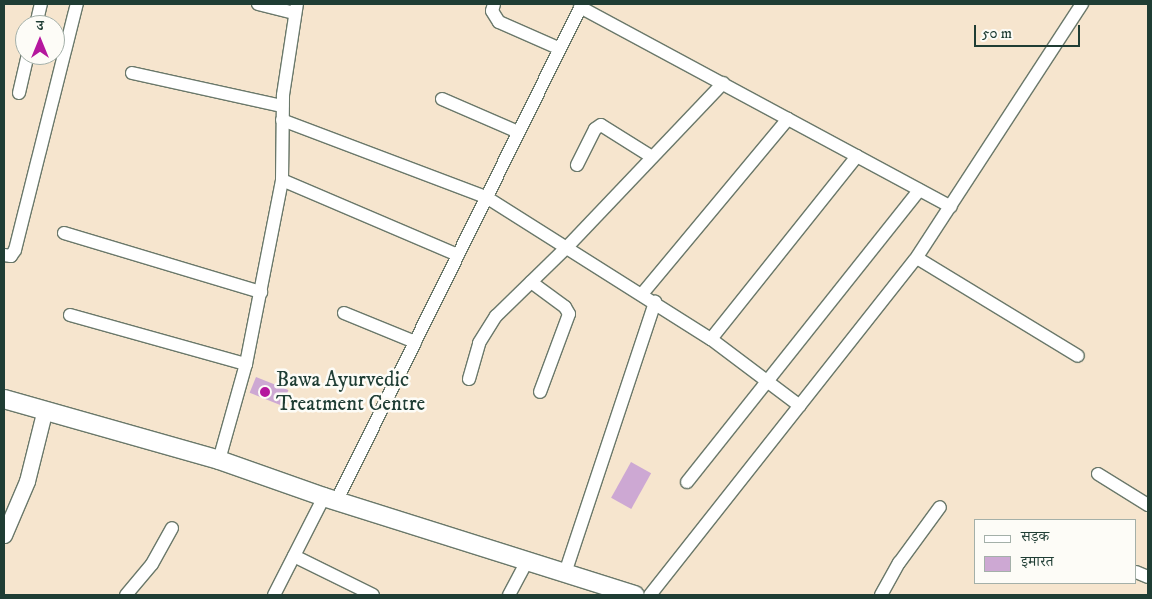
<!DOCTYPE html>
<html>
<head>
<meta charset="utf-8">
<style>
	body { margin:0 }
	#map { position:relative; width:1152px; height:599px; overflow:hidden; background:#f6e5ce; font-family:"IM FELL DW Pica","Noto Serif Devanagari",serif }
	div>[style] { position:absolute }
	.building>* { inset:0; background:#cda8d3; transform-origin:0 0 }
	.roads { filter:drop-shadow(1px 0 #6a786a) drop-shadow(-1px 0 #6a786a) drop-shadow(0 1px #6a786a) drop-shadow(0 -1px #6a786a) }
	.minor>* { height:12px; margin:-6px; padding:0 6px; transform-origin:6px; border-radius:6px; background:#fff }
	.tertiary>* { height:15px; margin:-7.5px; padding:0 7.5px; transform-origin:7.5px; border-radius:7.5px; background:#fff }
	.secondary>* { height:18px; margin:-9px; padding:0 9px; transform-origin:9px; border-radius:9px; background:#fff }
	.dots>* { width:14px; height:14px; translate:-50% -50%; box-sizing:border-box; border:2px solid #fdfcf7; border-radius:50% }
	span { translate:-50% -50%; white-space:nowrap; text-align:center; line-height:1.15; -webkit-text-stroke:5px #fdfcf7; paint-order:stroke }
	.poi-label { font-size:21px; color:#1f3d34 }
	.left { translate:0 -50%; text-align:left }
	.frame { position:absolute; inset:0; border:5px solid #1f3d34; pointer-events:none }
	.legend { position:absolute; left:974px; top:519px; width:162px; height:65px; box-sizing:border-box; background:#fdfcf7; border:1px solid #a4b0a9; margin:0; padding:6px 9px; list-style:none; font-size:15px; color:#1f3d34 }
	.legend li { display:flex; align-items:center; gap:10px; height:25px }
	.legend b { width:25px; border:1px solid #a4b0a9 }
	.north { position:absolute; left:15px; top:15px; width:50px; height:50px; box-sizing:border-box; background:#fdfcf7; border:1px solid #a4b0a9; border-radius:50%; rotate:0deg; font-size:14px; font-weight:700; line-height:20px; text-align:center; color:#1f3d34 }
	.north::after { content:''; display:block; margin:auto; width:18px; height:22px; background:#b5179e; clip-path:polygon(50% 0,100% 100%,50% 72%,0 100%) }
	.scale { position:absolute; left:974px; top:25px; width:106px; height:22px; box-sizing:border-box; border:2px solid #1f3d34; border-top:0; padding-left:6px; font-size:15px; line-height:18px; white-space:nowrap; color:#1f3d34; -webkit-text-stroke:4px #fdfcf7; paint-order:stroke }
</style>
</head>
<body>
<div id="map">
	<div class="building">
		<i style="left:256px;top:377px;width:35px;height:17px;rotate:22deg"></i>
		<i style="left:631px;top:462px;width:23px;height:41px;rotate:29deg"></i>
	</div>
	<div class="roads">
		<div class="minor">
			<i style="left:258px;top:4px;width:38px;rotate:14deg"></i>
			<i style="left:494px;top:4px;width:7px;rotate:106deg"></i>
			<i style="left:492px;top:11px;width:13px;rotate:58deg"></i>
			<i style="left:499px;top:22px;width:64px;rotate:23.8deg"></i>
			<i style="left:580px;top:7px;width:421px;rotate:28.3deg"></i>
			<i style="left:36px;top:25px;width:22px;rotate:-77deg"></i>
			<i style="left:132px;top:73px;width:154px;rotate:12.4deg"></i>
			<i style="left:19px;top:93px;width:39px;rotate:-77deg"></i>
			<i style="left:442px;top:99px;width:83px;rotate:23.5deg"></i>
			<i style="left:282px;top:120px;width:218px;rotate:20.7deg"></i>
			<i style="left:486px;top:197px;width:266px;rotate:32.3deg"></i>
			<i style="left:711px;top:339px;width:111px;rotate:37deg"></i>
			<i style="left:577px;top:165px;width:40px;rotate:-63.4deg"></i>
			<i style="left:595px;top:129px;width:7px;rotate:-34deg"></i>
			<i style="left:601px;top:125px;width:60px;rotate:32.1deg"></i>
			<i style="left:282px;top:180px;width:191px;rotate:23.1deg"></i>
			<i style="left:64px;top:233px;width:206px;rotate:16.7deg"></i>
			<i style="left:4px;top:255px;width:7px;rotate:8deg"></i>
			<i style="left:11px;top:256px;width:7px;rotate:-56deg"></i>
			<i style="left:15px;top:250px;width:254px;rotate:-75.9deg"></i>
			<i style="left:917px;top:258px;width:188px;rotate:31.3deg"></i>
			<i style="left:531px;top:282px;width:42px;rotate:36.3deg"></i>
			<i style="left:565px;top:307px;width:8px;rotate:60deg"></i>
			<i style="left:569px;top:314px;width:83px;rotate:110.4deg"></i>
			<i style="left:642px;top:294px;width:228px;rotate:-50.2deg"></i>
			<i style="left:344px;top:313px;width:77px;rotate:22.2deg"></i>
			<i style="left:70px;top:315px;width:183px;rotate:15.6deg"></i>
			<i style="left:711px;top:339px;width:234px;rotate:-51.4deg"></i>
			<i style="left:469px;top:379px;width:37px;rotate:-74deg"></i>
			<i style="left:479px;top:343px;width:32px;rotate:-58deg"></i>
			<i style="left:496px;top:316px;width:100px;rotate:-44.2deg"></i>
			<i style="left:568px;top:246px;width:225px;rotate:-46.4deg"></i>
			<i style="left:219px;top:460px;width:100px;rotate:-74.3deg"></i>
			<i style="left:246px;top:364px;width:187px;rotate:-78.9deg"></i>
			<i style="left:282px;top:180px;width:85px;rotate:-89.3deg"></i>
			<i style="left:283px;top:95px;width:92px;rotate:-81.3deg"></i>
			<i style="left:1098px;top:474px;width:59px;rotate:31.8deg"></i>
			<i style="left:687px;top:482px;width:373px;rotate:-51.5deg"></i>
			<i style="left:337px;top:500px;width:553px;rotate:-63.71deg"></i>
			<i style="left:294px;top:556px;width:88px;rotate:26.3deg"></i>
			<i style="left:1136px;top:572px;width:13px;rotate:23deg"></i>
			<i style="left:565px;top:573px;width:286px;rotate:-71.6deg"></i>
			<i style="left:126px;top:595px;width:40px;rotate:-50deg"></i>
			<i style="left:152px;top:564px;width:41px;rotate:-60.9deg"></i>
			<i style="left:274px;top:595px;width:110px;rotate:-63deg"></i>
			<i style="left:509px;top:595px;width:38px;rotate:-62deg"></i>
			<i style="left:650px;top:595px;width:427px;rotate:-51.7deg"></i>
			<i style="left:915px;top:260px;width:306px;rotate:-56.9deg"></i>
			<i style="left:881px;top:595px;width:37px;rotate:-61deg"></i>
			<i style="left:899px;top:563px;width:69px;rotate:-53.8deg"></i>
		</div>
		<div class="tertiary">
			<i style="left:4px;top:535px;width:59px;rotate:-66.9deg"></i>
			<i style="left:27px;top:481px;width:74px;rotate:-76deg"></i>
		</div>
		<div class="secondary">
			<i style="left:4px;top:399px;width:223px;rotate:15.8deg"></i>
			<i style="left:219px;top:460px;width:111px;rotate:19.4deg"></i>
			<i style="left:324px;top:497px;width:326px;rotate:17.5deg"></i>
		</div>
	</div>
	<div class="dots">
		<i style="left:265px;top:392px;background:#b5179e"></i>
	</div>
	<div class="poi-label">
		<span class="left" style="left:276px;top:392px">Bawa Ayurvedic<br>Treatment Centre</span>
	</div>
	<div class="frame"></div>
	<ul class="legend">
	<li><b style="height:6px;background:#fff"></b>सड़क</li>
	<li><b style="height:14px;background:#cda8d3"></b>इमारत</li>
	</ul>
	<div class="north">उ</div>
	<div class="scale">50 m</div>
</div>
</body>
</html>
